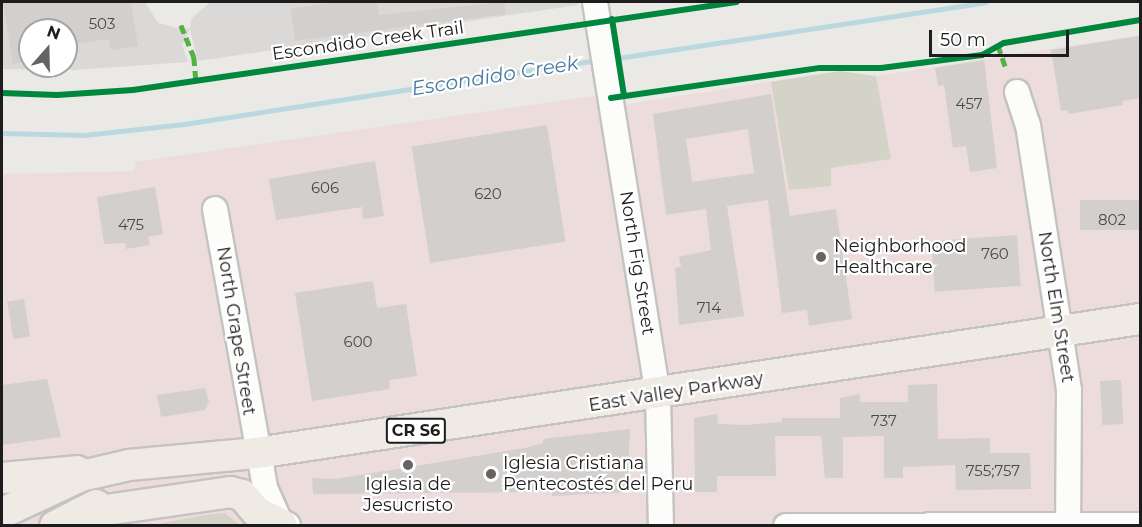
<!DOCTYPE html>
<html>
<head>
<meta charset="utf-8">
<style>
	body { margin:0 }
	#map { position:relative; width:1142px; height:527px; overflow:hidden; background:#ebe9e6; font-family:Montserrat,sans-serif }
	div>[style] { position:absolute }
	.residential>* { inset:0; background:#dad9d7 }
	.commercial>* { inset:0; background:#eddcdc }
	.construction>* { inset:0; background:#d4d3c8 }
	.stream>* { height:5px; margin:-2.5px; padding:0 2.5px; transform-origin:2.5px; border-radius:2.5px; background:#b9d9de }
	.building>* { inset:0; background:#d2cfcd; transform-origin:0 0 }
	.roads { filter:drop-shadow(2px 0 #c4c3c2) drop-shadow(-2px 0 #c4c3c2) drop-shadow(0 2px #c4c3c2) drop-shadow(0 -2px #c4c3c2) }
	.minor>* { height:24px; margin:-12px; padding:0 12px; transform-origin:12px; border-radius:12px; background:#fcfcfb }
	.major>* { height:30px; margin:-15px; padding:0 15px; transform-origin:15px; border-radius:15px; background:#f0eae4 }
	.quiet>* { height:4.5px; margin-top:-2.25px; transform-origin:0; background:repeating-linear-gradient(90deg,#55b145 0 9px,transparent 0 13.5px) }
	.cycleway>* { height:6px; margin:-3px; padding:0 3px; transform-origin:3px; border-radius:3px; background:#00873e }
	.dots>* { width:16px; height:16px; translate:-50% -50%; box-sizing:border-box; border:3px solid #fff; border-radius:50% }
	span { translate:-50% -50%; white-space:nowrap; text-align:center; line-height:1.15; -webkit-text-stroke:4.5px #fff; paint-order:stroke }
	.number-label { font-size:15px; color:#4a4a49 }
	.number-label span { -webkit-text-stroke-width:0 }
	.shield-label span { padding:2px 4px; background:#fff; border:2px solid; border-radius:4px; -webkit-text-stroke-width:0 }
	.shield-label { font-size:16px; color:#1d1d1d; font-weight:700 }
	.street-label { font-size:18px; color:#1d1d1d }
	.poi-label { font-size:18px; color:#1d1d1d }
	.left { translate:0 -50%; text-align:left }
	.water-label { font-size:20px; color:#497ba2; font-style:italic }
	.frame { position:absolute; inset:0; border:3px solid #1d1d1d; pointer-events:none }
	.north { position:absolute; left:18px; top:18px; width:60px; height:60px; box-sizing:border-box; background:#fff; border:2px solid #a5a5a5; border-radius:50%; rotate:20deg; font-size:16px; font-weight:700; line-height:24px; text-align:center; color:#1d1d1d }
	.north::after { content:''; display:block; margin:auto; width:21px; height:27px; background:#656463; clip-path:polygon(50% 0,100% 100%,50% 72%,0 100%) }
	.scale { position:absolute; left:929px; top:30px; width:140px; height:27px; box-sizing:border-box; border:3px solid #1d1d1d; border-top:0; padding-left:8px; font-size:18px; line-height:21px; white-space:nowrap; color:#1d1d1d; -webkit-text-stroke:4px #fff; paint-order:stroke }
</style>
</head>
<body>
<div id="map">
	<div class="residential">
		<i style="clip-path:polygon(evenodd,2px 2px,145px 2px,158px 23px,181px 29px,190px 28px,191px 19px,210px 2px,577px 2px,578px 5px,198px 61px,190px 29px,182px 45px,188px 62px,74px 70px,2px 69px,2px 2px,30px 30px,66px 30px,66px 66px,30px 66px,30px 30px)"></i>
	</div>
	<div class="commercial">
		<i style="clip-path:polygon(1140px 35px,1140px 525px,2px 525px,2px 174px,135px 171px,134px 162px,593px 96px,628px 104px,833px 72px,876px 76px)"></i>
	</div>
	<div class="construction">
		<i style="clip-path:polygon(840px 71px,876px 76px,891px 159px,831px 168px,831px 186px,789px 190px,771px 82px)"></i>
		<i style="clip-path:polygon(225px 513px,240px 525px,153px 525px,204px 515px)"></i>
	</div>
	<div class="stream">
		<i style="left:611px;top:59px;width:379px;rotate:-8.6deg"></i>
		<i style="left:2px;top:133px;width:82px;rotate:1.4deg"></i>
		<i style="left:84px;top:135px;width:101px;rotate:-6.3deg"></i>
		<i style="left:184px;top:124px;width:420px;rotate:-8.8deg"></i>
	</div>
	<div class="building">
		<i style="clip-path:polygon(3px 2px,131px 2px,138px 46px,111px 50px,109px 39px,66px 45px,66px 30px,30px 30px,30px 61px,13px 64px)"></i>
		<i style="clip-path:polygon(336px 2px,377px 2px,379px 15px,504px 2px,506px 14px,295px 41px,291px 9px)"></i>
		<i style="clip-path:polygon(1140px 36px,1140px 98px,1122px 101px,1123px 105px,1069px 114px,1068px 110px,1061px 111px,1051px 50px)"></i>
		<i style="clip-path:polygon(984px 60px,997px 168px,970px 172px,966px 146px,953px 148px,944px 85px,938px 86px,935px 68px)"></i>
		<i style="clip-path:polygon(evenodd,771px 94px,790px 216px,836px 209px,852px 319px,809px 326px,807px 310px,782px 313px,768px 200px,727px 206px,744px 316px,679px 325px,675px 268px,681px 267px,679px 257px,711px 250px,706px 209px,666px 215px,653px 114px,771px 94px,748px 129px,754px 173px,692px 182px,686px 139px,748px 129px)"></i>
		<i style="left:547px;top:125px;width:118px;height:137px;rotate:81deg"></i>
		<i style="clip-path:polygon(375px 161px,384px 216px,363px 219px,362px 207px,276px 220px,269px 179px)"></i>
		<i style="clip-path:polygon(155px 187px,163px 234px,148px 237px,150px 245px,126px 249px,125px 243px,104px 244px,97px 197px)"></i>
		<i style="left:1140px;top:200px;width:30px;height:60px;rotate:90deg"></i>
		<i style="left:1017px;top:235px;width:51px;height:86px;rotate:86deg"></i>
		<i style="clip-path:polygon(373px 281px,377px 308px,406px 304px,417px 376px,389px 380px,390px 389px,312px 401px,295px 293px)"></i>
		<i style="left:24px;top:299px;width:38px;height:17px;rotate:81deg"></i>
		<i style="clip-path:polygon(47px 379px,61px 437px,2px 445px,2px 385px)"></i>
		<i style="left:1121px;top:380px;width:44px;height:21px;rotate:87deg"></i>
		<i style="clip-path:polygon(937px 384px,938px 439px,990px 438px,990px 453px,1030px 453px,1031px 489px,956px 490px,955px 465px,903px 467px,903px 478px,884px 478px,884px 436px,843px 437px,843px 478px,825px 478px,821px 436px,775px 436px,776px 476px,717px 476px,717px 492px,695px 492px,694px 418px,717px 414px,718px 424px,746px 425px,782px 422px,782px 418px,840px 418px,840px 398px,860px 394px,860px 402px,908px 402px,908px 385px)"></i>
		<i style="clip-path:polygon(205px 388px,209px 401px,205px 410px,161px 417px,157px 395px)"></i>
		<i style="clip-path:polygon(630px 429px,627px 492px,552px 496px,552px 492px,313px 494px,312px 478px,336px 479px,525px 448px,543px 443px,543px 439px)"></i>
	</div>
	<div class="roads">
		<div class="minor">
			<i style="left:595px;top:2px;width:399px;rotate:80.9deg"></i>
			<i style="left:658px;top:396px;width:130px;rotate:88.7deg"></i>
			<i style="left:1017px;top:92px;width:35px;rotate:72deg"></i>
			<i style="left:1028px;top:125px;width:268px;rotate:81.2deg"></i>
			<i style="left:1069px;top:390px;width:136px;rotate:90.4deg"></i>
			<i style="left:215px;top:209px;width:283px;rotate:79.8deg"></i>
			<i style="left:265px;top:488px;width:39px;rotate:66deg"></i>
			<i style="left:281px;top:524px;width:7px;rotate:8deg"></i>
			<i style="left:786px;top:526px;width:354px;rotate:-0.2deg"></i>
		</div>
		<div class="major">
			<i style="left:2px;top:478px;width:75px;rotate:-5.3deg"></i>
			<i style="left:2px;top:513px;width:87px;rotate:-25.1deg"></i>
			<i style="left:81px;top:476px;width:49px;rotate:-12.9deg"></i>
			<i style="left:129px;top:465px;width:129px;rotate:-5.4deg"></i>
			<i style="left:257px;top:453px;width:893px;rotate:-8.63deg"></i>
			<i style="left:78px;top:514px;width:154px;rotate:-8.2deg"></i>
			<i style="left:230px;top:492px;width:12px;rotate:14deg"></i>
			<i style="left:242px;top:495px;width:23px;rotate:49deg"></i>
			<i style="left:257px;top:512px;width:27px;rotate:27deg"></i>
			<i style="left:55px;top:526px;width:46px;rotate:-27.1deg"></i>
		</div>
	</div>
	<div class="quiet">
		<i style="left:181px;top:25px;width:35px;rotate:68deg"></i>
		<i style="left:194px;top:57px;width:24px;rotate:85deg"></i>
		<i style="left:998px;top:45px;width:24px;rotate:71deg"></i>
	</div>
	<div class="cycleway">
		<i style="left:612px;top:19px;width:78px;rotate:81.1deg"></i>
		<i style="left:2px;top:93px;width:55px;rotate:2.1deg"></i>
		<i style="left:57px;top:95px;width:76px;rotate:-3.8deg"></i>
		<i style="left:133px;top:90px;width:610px;rotate:-8.29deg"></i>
		<i style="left:611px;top:98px;width:211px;rotate:-8.2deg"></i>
		<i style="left:820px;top:68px;width:61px"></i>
		<i style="left:881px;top:68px;width:102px;rotate:-7.3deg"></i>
		<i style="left:982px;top:55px;width:25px;rotate:-29deg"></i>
		<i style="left:1004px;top:43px;width:138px;rotate:-9.6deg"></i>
	</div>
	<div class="dots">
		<i style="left:821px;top:257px;background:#656463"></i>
		<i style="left:408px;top:465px;background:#656463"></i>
		<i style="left:491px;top:474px;background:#656463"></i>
	</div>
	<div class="number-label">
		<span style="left:102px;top:24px">503</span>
		<span style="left:969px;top:104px">457</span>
		<span style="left:325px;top:188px">606</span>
		<span style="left:488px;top:194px">620</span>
		<span style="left:1112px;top:220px">802</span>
		<span style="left:131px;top:225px">475</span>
		<span style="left:995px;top:254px">760</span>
		<span style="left:709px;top:308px">714</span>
		<span style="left:358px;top:342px">600</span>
		<span style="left:884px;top:421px">737</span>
		<span style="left:993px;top:471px">755;757</span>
	</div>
	<div class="shield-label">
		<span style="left:416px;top:431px">CR S6</span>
	</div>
	<div class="street-label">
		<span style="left:368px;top:41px;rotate:-8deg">Escondido Creek Trail</span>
		<span style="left:637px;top:263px;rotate:81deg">North Fig Street</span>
		<span style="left:1056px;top:307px;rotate:81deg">North Elm Street</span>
		<span style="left:236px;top:331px;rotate:81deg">North Grape Street</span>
		<span style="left:676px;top:392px;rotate:-9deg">East Valley Parkway</span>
	</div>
	<div class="poi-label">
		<span class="left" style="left:834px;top:257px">Neighborhood<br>Healthcare</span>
		<span class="left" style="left:503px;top:474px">Iglesia Cristiana<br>Pentecostés del Peru</span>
		<span style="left:408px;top:495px">Iglesia de<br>Jesucristo</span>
	</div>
	<div class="water-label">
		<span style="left:495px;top:76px;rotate:-9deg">Escondido Creek</span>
	</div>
	<div class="frame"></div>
	<div class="north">N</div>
	<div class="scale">50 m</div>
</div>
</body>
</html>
